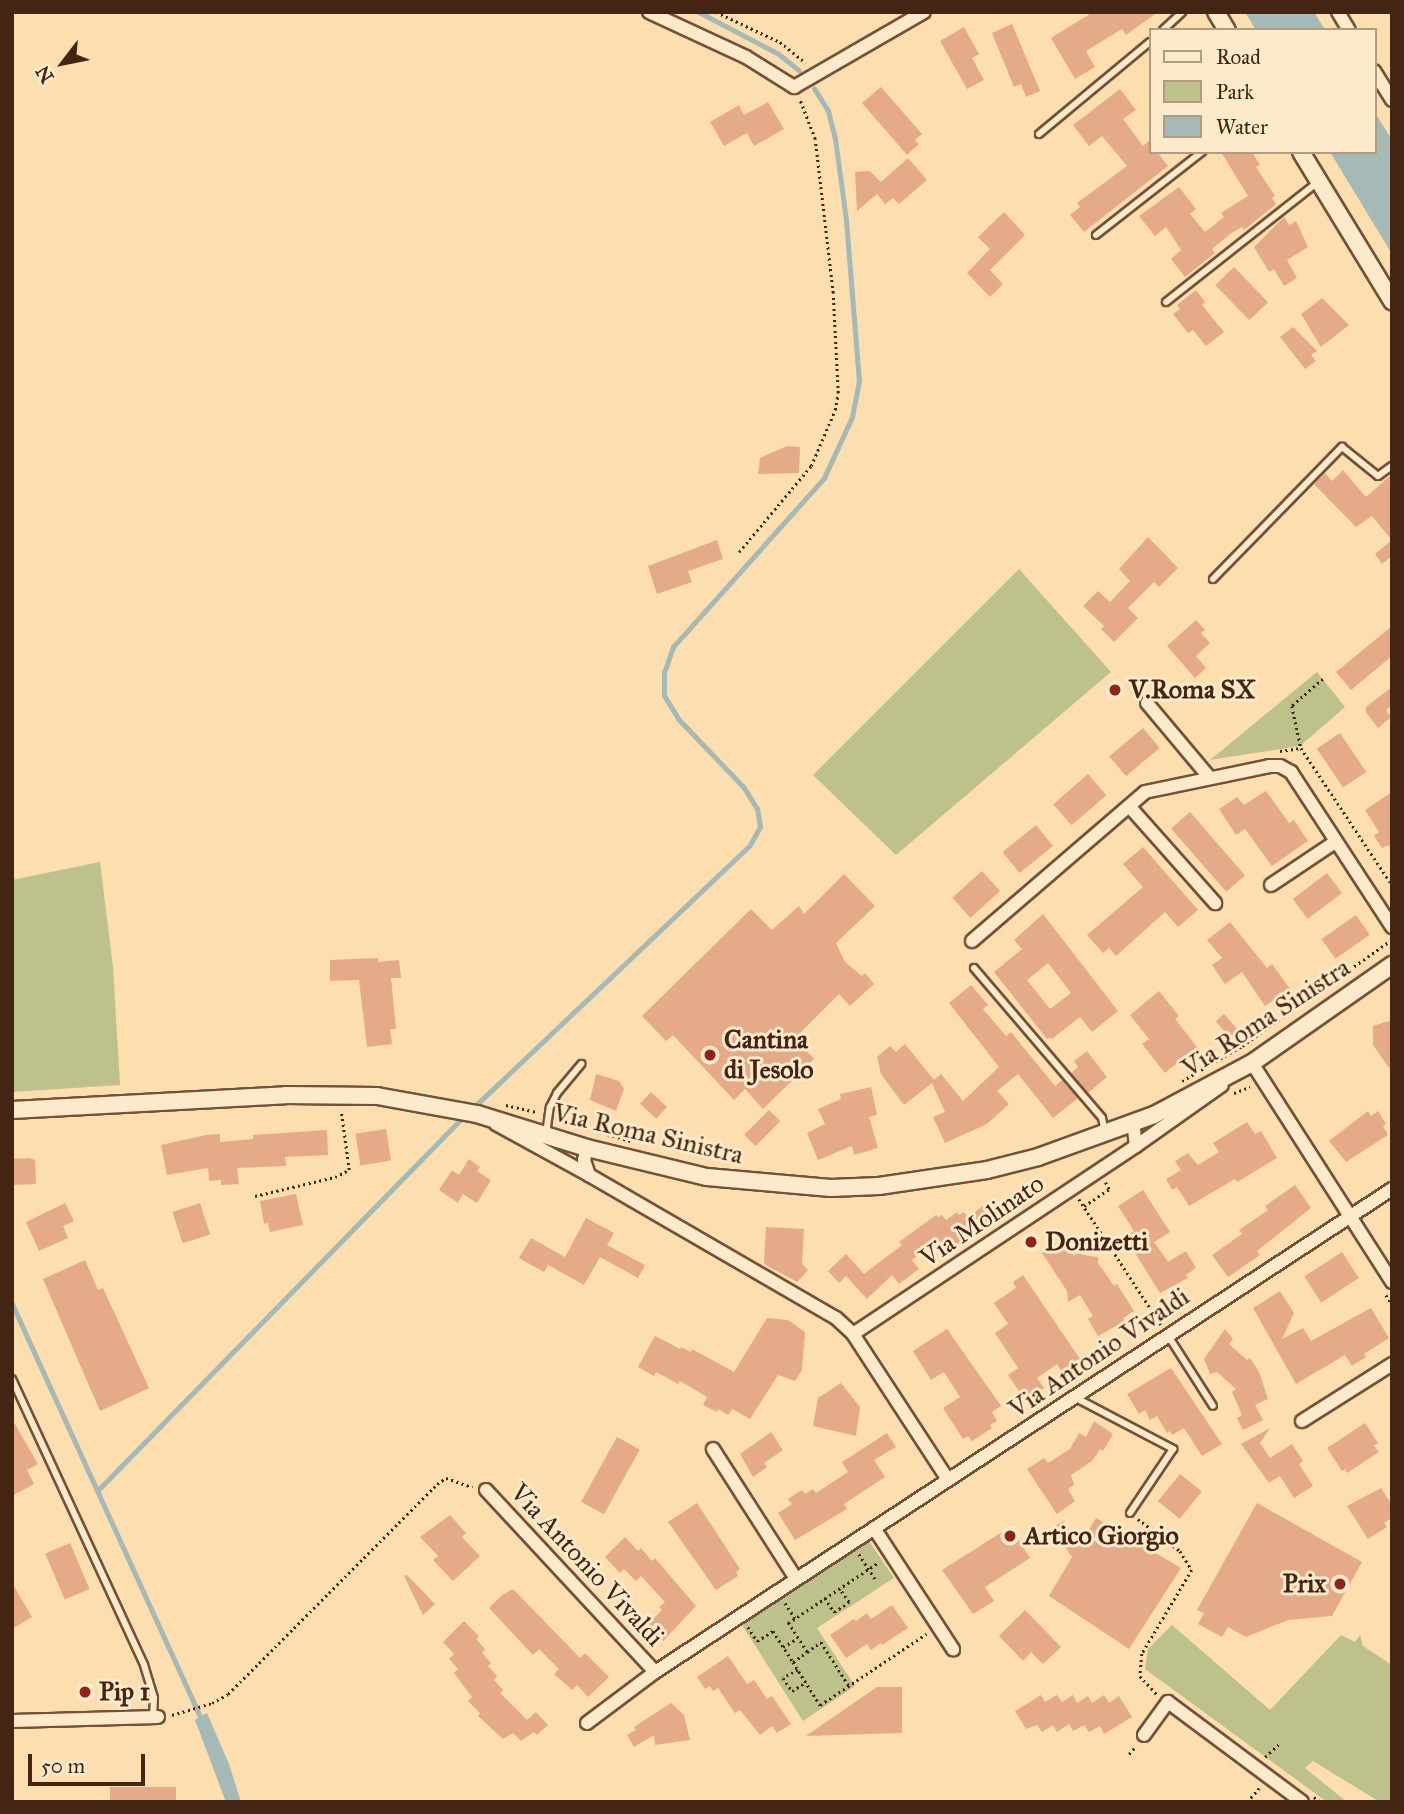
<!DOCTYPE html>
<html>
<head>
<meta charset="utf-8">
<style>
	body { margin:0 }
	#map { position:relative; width:1404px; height:1814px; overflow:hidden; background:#fcdeaf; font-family:"IM FELL Great Primer",serif }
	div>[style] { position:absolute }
	.green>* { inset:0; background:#bdc18c }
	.water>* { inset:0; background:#a5b9b7 }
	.stream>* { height:4.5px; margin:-2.25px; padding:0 2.25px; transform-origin:2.25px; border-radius:2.25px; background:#a5b9b7 }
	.building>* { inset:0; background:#e5ab88; transform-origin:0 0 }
	.path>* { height:2.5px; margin-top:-1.25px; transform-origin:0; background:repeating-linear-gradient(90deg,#442412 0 2px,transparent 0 5.5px) }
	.roads { filter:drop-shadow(2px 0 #725239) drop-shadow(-2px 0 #725239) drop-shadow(0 2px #725239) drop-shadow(0 -2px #725239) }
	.service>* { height:6px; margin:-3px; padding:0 3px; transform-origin:3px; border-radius:3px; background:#fdeacb }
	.minor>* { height:12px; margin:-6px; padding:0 6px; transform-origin:6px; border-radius:6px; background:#fdeacb }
	.tertiary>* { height:16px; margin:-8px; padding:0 8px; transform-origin:8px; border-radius:8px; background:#fdeacb }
	.dots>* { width:19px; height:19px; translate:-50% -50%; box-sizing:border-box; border:4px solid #fdeacb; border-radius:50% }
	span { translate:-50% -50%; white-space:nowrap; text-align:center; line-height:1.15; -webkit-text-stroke:6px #fdeacb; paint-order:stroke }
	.poi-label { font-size:26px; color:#442412; font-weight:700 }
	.left { translate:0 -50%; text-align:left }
	.right { translate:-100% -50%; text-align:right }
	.street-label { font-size:26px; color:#442412 }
	.frame { position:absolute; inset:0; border:14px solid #442412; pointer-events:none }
	.legend { position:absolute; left:1149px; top:28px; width:228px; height:126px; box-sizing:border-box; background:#fdeacb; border:2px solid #b39b81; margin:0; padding:9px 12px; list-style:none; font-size:21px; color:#442412 }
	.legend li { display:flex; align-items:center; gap:14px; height:35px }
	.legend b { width:35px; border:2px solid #b39b81 }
	.north { position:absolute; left:28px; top:28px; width:70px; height:70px; -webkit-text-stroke:5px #fdeacb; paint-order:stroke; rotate:238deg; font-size:19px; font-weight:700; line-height:28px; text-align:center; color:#442412 }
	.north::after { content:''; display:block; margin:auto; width:24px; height:32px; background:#442412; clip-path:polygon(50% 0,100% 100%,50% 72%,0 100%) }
	.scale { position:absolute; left:28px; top:1754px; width:117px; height:32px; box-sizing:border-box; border:4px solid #442412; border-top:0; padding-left:9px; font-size:21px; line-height:24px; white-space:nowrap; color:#442412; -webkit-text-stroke:5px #fdeacb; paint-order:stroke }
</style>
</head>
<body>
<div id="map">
	<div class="green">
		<i style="clip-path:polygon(1019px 569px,1111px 672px,896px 855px,813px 775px)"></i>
		<i style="clip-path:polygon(1317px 672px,1345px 707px,1300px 746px,1210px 760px)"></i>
		<i style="clip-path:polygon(100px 862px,113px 967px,120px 1085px,12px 1092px,12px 880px)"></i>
		<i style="clip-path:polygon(869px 1541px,894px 1578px,817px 1628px,855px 1686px,803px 1721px,742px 1625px)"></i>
		<i style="clip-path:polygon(1172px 1625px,1270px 1710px,1341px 1635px,1355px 1642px,1360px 1635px,1363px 1646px,1392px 1665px,1392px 1802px,1380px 1802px,1313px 1761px,1305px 1768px,1347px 1802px,1327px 1802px,1145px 1669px,1148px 1649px)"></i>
	</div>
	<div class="water">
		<i style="clip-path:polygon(1245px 12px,1314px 12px,1325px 30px,1256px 30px)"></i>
		<i style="clip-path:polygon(1374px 111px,1392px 140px,1392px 254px,1330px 152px,1374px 152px)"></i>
		<i style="clip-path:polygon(207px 1713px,229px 1764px,241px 1802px,226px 1802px,195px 1720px)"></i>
	</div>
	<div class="stream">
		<i style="left:699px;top:12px;width:90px;rotate:27.7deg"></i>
		<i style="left:779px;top:54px;width:26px;rotate:39deg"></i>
		<i style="left:472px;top:1109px;width:383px;rotate:-43.5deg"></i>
		<i style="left:750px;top:845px;width:21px;rotate:-61deg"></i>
		<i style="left:760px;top:827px;width:18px;rotate:-99deg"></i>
		<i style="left:757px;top:809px;width:26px;rotate:-122deg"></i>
		<i style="left:743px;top:787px;width:93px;rotate:-133.7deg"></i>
		<i style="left:679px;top:720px;width:28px;rotate:-122deg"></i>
		<i style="left:664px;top:696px;width:23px;rotate:-90deg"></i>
		<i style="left:664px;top:673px;width:28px;rotate:-71deg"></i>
		<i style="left:673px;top:647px;width:227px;rotate:-48.2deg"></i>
		<i style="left:824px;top:478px;width:67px;rotate:-65.3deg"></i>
		<i style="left:852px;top:417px;width:36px;rotate:-79deg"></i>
		<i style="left:859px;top:382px;width:163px;rotate:-94.6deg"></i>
		<i style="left:846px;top:220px;width:82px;rotate:-97.7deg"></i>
		<i style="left:835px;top:139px;width:29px;rotate:-104deg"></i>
		<i style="left:828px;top:111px;width:26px;rotate:-122deg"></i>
		<i style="left:12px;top:1303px;width:457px;rotate:65.5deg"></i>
		<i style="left:99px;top:1489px;width:520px;rotate:-45.62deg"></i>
	</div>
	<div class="building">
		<i style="clip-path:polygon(1093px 12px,1158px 12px,1126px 35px,1122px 29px,1086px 51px,1095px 67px,1075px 79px,1051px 38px)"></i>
		<i style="clip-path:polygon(1012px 24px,1040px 91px,1026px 97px,1021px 84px,1014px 87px,992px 33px)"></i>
		<i style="clip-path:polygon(964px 27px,979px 54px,972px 58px,984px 80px,967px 89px,940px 41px)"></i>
		<i style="clip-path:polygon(881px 87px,922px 134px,915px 140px,919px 144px,907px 155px,862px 103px)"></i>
		<i style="clip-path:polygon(1120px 89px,1136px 110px,1123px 119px,1143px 146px,1150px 140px,1150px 152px,1157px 152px,1168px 166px,1084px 232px,1070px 215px,1080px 207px,1077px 203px,1127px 166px,1102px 136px,1089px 146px,1073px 125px)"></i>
		<i style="clip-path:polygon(768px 102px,784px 129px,754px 146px,747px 133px,724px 146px,710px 122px,739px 105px,744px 115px)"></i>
		<i style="clip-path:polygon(1221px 152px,1252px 152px,1260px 165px,1256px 167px,1275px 196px,1272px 198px,1276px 204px,1244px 230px,1242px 227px,1230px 234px,1212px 249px,1215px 253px,1185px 277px,1171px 259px,1181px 250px,1166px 227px,1155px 236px,1139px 216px,1179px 187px,1196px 209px,1190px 214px,1205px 232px,1224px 217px,1221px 213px,1248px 196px)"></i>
		<i style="clip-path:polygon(908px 158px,927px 180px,899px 204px,893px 198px,885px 204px,877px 194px,857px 211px,855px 172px,870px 171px,881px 182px)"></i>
		<i style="clip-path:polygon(1004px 212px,1025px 235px,990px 270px,1003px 284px,990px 297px,967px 273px,990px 249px,978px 237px)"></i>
		<i style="clip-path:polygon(1284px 217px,1289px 225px,1296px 221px,1308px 247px,1287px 260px,1297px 278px,1284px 286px,1274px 269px,1269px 272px,1254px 247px)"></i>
		<i style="left:1234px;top:267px;width:49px;height:26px;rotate:46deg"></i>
		<i style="clip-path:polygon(1196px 290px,1205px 302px,1202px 305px,1224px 332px,1206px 346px,1193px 330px,1188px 333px,1173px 314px,1180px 309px,1177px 305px)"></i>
		<i style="clip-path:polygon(1322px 298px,1349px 325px,1321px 347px,1301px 314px)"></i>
		<i style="clip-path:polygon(1293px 327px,1317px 351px,1311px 355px,1316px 361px,1305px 369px,1280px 337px)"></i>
		<i style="clip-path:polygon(787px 446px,800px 447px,799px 473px,758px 474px,760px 458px)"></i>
		<i style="clip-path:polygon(1343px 470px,1366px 497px,1392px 474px,1392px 556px,1382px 564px,1375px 554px,1392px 540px,1380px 526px,1372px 516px,1356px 527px,1314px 484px,1325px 473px,1332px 481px)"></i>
		<i style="clip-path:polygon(1148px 537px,1178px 568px,1159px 587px,1154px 582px,1128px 608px,1138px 618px,1114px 642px,1101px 629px,1104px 626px,1083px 606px,1098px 591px,1110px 602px,1130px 581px,1119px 569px)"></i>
		<i style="clip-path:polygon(717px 540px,723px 559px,688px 571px,692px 582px,657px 594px,648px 566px)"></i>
		<i style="clip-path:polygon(1196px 620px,1205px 630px,1201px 633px,1210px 643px,1196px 656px,1206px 668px,1195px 678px,1167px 646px)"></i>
		<i style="clip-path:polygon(1392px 626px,1392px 656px,1351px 690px,1336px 672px)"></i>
		<i style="clip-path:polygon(1392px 687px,1392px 705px,1386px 710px,1391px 717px,1378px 728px,1366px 712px,1366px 707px)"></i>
		<i style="left:1143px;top:728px;width:26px;height:44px;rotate:50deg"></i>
		<i style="left:1340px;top:733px;width:47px;height:28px;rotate:56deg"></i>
		<i style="left:1088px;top:774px;width:28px;height:46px;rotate:49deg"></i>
		<i style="clip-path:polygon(1266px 791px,1289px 823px,1294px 820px,1308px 841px,1272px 866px,1245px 829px,1236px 835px,1219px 809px,1237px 797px,1244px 805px)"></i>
		<i style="clip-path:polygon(1392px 792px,1392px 850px,1388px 845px,1382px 848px,1374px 836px,1379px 832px,1365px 810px)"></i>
		<i style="left:1190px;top:812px;width:84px;height:25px;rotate:49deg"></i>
		<i style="left:1036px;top:825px;width:27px;height:43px;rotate:51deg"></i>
		<i style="clip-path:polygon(1143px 847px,1198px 910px,1178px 927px,1165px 912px,1116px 956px,1109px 948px,1103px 953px,1087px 935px,1143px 887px,1123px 864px)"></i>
		<i style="left:982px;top:871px;width:27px;height:40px;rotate:48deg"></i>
		<i style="left:1327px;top:873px;width:25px;height:43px;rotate:53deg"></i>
		<i style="clip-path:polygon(844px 874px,875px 906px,836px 943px,845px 962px,862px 976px,865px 973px,874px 984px,850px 1006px,839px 994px,795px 1038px,814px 1059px,763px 1109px,745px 1089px,734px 1100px,673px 1035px,666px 1041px,642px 1016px,751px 909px,772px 930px,799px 906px,804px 914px)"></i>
		<i style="clip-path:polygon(evenodd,1043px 914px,1118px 1011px,1092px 1032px,1080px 1017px,1052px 1039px,1050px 1037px,1047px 1039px,994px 972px,1022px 949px,1014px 940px,1043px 914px,1048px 963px,1071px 993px,1050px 1009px,1027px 980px,1048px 963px)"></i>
		<i style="left:1356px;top:915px;width:24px;height:42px;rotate:55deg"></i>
		<i style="clip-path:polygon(1230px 922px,1267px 968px,1272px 964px,1293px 993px,1286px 997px,1290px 1002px,1280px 1010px,1274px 1000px,1265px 1006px,1242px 972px,1225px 984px,1212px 965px,1222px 958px,1207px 940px)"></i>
		<i style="clip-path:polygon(378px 958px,378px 962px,399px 960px,401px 978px,391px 978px,396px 1029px,390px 1029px,392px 1044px,367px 1047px,359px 980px,330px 981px,330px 960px)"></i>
		<i style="clip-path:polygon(971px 985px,988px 1005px,983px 1009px,1006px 1036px,1011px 1032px,1055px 1086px,1062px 1080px,1078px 1098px,1053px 1118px,1018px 1074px,997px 1091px,1009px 1104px,987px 1124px,945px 1143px,933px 1117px,945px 1112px,932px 1083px,904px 1105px,881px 1074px,877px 1057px,890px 1046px,896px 1052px,905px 1044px,934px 1080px,941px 1074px,963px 1101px,999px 1067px,949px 1003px)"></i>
		<i style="clip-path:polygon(1159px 991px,1179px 1016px,1175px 1019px,1197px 1047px,1165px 1073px,1142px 1044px,1149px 1039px,1130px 1015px)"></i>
		<i style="left:1224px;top:1014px;width:23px;height:11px;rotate:49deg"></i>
		<i style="clip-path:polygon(1392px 1020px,1392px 1072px,1373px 1045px,1373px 1026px)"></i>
		<i style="clip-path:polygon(1087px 1051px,1107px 1077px,1088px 1093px,1071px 1073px,1078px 1067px,1074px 1061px)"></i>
		<i style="clip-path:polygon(596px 1074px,619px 1081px,624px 1089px,616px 1111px,590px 1100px)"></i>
		<i style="clip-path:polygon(871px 1087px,877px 1115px,869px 1117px,878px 1148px,854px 1155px,852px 1146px,818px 1160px,807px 1133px,825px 1124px,818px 1109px,841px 1099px,840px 1094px)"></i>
		<i style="left:651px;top:1092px;width:22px;height:16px;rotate:43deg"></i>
		<i style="left:769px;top:1110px;width:16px;height:35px;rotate:45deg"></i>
		<i style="clip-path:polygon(1368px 1111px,1371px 1116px,1378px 1111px,1386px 1124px,1383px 1126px,1388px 1135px,1346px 1162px,1329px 1141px)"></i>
		<i style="clip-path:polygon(1247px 1122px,1255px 1134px,1261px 1131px,1277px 1158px,1237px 1182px,1235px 1179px,1189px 1206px,1177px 1187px,1172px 1190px,1166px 1179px,1181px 1170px,1175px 1161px,1188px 1153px,1198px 1165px,1219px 1152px,1213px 1143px)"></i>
		<i style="left:386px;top:1129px;width:32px;height:31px;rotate:81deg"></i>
		<i style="clip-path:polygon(327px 1130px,328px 1155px,285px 1157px,286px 1166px,237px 1168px,239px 1184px,221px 1185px,221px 1180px,209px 1181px,208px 1168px,167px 1175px,161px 1145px,206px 1135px,220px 1134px,220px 1142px,253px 1139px,253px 1135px)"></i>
		<i style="clip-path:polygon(29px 1158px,35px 1160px,36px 1184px,12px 1185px,12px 1159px)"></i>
		<i style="clip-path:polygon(469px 1159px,480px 1167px,477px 1171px,491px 1180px,477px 1203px,463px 1194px,458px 1203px,439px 1190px,452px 1170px,459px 1175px)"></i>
		<i style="clip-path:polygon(1295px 1185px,1311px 1208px,1257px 1251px,1260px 1255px,1228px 1277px,1212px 1255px,1242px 1234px,1239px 1230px,1268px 1210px,1265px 1206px)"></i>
		<i style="clip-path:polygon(1143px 1190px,1170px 1232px,1154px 1242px,1168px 1262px,1186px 1251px,1196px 1268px,1186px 1275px,1188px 1278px,1160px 1293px,1125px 1237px,1134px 1231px,1118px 1206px)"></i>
		<i style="clip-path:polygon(296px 1194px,303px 1225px,270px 1232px,268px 1223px,264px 1224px,260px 1201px)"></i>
		<i style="clip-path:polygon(65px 1203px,74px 1221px,63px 1226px,68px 1238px,39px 1251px,26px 1222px)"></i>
		<i style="left:200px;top:1203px;width:33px;height:29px;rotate:72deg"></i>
		<i style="clip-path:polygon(994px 1204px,1001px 1215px,949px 1252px,942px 1242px,936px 1242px,912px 1260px,919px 1269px,899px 1284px,892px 1275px,867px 1299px,846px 1276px,839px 1283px,828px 1271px,846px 1254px,864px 1274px,902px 1245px,899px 1242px,936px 1215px,938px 1217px,942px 1215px,946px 1220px,957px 1212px,959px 1215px,964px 1212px,968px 1217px,983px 1206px,985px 1209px)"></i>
		<i style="clip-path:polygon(586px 1218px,614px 1233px,607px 1245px,645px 1265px,638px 1278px,600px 1257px,584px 1285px,548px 1265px,544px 1272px,519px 1258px,531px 1238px,565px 1257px)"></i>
		<i style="clip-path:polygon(766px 1227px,804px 1229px,802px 1264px,808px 1270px,797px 1282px,764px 1264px)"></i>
		<i style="clip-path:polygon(1070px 1235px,1073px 1256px,1080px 1252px,1082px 1255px,1098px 1257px,1098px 1263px,1114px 1286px,1117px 1284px,1134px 1311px,1123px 1318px,1125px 1321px,1098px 1336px,1088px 1319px,1093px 1316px,1080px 1295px,1068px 1302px,1067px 1291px,1042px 1253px)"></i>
		<i style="left:1342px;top:1252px;width:31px;height:45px;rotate:57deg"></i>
		<i style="clip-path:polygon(85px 1260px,98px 1290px,103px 1288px,149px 1388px,100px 1411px,43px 1279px)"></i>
		<i style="clip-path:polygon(1023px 1275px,1082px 1362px,1064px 1375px,1057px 1364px,1037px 1378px,1044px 1388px,1026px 1401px,1008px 1375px,1018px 1368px,995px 1333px,1008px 1324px,994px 1303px,1016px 1288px,1013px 1282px)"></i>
		<i style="clip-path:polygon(1280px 1291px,1294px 1313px,1282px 1339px,1303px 1328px,1311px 1341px,1371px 1308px,1389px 1338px,1364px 1354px,1366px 1357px,1352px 1366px,1345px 1355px,1296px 1384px,1253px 1308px)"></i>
		<i style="clip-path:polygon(767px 1318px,788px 1320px,805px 1332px,802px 1370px,795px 1381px,778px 1375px,750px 1419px,732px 1409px,728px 1415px,718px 1409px,717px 1412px,703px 1405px,707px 1397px,680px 1381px,678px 1384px,656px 1372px,654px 1376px,638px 1367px,655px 1336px,680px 1349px,681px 1347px,691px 1352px,692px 1349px,734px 1372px)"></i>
		<i style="clip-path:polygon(947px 1329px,1001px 1406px,992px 1412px,997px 1421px,990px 1425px,992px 1428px,972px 1441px,968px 1436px,963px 1439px,943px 1408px,960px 1397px,944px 1372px,931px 1380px,913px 1351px)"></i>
		<i style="clip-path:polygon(1225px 1329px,1233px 1339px,1229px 1344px,1247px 1360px,1250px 1358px,1259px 1372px,1268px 1399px,1255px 1405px,1263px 1420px,1243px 1430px,1237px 1418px,1242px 1415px,1232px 1392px,1236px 1389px,1217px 1372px,1210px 1374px,1204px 1359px)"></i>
		<i style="clip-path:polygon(1171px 1368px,1222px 1444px,1202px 1456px,1184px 1428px,1172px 1435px,1170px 1431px,1167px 1433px,1157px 1416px,1150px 1420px,1145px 1410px,1139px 1414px,1127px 1394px)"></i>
		<i style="clip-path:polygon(841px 1383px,860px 1407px,856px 1436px,813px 1426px,818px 1398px)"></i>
		<i style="clip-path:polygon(12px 1419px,38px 1464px,27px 1470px,34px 1484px,12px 1496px)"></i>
		<i style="clip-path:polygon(1094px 1421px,1113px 1434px,1103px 1451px,1100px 1449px,1092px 1461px,1071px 1475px,1074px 1485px,1068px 1489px,1075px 1501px,1057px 1514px,1027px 1469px,1044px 1458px,1048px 1463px,1070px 1449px,1079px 1433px,1086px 1437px)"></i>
		<i style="clip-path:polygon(1365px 1423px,1378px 1443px,1374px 1446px,1379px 1452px,1347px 1473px,1345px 1469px,1342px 1471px,1327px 1448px)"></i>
		<i style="clip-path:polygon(1270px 1428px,1260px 1443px,1270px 1458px,1292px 1444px,1303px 1461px,1299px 1464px,1313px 1486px,1294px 1498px,1280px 1476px,1269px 1483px,1241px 1444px)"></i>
		<i style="clip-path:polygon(771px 1432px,783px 1450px,764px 1463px,767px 1467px,753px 1477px,740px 1454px)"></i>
		<i style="clip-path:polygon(887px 1433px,896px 1447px,874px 1460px,885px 1477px,844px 1504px,847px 1509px,795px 1540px,778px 1513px,792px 1504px,788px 1499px,802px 1490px,805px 1494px,813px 1489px,816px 1493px,848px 1472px,842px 1462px)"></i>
		<i style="left:617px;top:1437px;width:26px;height:74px;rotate:29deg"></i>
		<i style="left:1180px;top:1474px;width:28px;height:35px;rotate:39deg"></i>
		<i style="clip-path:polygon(1381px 1488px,1392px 1505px,1392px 1518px,1384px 1523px,1387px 1527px,1368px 1539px,1347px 1506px)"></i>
		<i style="clip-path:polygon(697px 1503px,740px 1569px,736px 1572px,738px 1576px,716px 1590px,668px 1522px)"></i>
		<i style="clip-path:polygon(1257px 1503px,1362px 1562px,1332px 1616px,1288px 1620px,1246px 1637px,1228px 1627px,1222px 1637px,1198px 1624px,1204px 1613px,1197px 1610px)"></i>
		<i style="clip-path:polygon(450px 1515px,466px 1533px,462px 1537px,480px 1556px,453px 1581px,433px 1560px,438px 1556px,420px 1537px)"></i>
		<i style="clip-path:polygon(1096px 1518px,1181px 1568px,1129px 1649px,1049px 1596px,1072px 1557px,1052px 1528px,1063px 1521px,1079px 1546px)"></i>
		<i style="clip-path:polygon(1010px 1527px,1030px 1558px,985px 1587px,994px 1601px,973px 1614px,942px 1570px)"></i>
		<i style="clip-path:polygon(625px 1537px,638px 1551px,641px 1548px,652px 1561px,655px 1558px,696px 1606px,663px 1641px,647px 1625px,662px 1610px,659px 1607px,665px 1602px,641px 1576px,636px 1581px,624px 1569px,620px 1573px,605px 1557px)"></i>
		<i style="left:70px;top:1543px;width:50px;height:27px;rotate:67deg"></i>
		<i style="clip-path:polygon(407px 1575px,435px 1604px,423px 1615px,404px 1576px)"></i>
		<i style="clip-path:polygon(12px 1583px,32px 1617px,12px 1629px)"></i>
		<i style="clip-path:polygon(513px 1589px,580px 1658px,585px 1653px,609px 1677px,588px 1697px,577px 1685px,572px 1690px,554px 1674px,559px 1669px,539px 1649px,533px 1655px,489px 1608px,502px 1595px)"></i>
		<i style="clip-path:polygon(892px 1605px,908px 1628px,882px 1645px,881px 1643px,871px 1650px,867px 1644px,846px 1658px,830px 1635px,854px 1619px,856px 1621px,867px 1613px,871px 1619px)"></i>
		<i style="clip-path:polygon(1025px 1610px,1061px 1647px,1043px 1664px,1031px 1652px,1023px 1661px,999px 1636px)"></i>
		<i style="clip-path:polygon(464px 1621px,479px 1636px,476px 1639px,485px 1649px,482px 1653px,491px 1663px,488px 1666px,497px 1676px,494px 1680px,503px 1690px,500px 1693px,527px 1720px,536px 1712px,548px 1725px,537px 1735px,534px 1732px,521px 1741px,513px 1733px,503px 1739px,478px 1716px,480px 1713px,468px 1701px,472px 1697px,454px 1673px,458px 1669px,449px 1659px,454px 1654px,443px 1642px)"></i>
		<i style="clip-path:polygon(728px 1656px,747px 1684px,754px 1680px,767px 1699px,772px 1696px,791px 1724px,777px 1733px,772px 1726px,760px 1735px,740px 1710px,735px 1713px,718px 1688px,713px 1691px,710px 1686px,705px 1689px,697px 1677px)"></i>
		<i style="clip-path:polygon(877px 1687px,902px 1687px,902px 1733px,806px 1736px)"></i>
		<i style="clip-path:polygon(1041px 1695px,1045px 1702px,1057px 1695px,1062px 1702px,1073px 1695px,1077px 1703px,1088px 1696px,1092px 1703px,1104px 1695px,1109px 1703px,1119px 1696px,1132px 1717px,1104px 1734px,1100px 1726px,1089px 1732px,1084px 1725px,1073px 1731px,1069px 1724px,1057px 1732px,1053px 1725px,1042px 1732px,1037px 1725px,1026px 1729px,1015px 1711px)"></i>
		<i style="clip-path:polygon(671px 1703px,684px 1715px,690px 1740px,655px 1745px,654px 1735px,634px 1747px,627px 1735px,636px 1730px,634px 1727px)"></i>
		<i style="left:176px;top:1787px;width:15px;height:66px;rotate:90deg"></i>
	</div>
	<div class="path">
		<i style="left:716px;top:12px;width:71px;rotate:25.1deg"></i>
		<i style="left:780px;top:42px;width:33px;rotate:39deg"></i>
		<i style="left:739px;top:552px;width:112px;rotate:-50.1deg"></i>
		<i style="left:811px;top:466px;width:61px;rotate:-66.8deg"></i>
		<i style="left:835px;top:410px;width:17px;rotate:-80deg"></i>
		<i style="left:838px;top:393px;width:100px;rotate:-92.9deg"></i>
		<i style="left:833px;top:293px;width:155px;rotate:-96.7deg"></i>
		<i style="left:815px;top:139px;width:44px;rotate:-111.3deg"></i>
		<i style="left:1323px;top:679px;width:41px;rotate:138.9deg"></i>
		<i style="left:1292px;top:706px;width:43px;rotate:77.9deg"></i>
		<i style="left:1301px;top:748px;width:164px;rotate:56.4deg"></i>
		<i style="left:1280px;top:751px;width:21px;rotate:-8deg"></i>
		<i style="left:1182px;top:1081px;width:69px;rotate:-30.3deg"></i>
		<i style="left:1242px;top:1046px;width:183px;rotate:-35.4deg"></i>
		<i style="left:1234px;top:1093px;width:17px;rotate:-21deg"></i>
		<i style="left:506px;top:1105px;width:32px;rotate:13deg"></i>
		<i style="left:560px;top:1120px;width:74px;rotate:16.5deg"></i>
		<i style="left:255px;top:1196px;width:82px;rotate:-13.4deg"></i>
		<i style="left:335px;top:1177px;width:16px;rotate:-27deg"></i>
		<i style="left:349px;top:1170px;width:60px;rotate:-97.7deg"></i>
		<i style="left:1079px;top:1199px;width:150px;rotate:56.9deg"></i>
		<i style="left:1084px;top:1206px;width:30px;rotate:-34deg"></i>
		<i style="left:1109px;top:1189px;width:8px;rotate:-120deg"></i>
		<i style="left:1386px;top:1295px;width:11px;rotate:56deg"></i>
		<i style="left:1138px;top:1519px;width:53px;rotate:37.3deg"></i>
		<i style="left:1180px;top:1551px;width:22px;rotate:58deg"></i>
		<i style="left:1192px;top:1570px;width:98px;rotate:120.8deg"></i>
		<i style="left:1142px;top:1654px;width:22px;rotate:95deg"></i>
		<i style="left:1140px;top:1676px;width:25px;rotate:47deg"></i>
		<i style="left:859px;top:1554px;width:30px;rotate:57deg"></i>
		<i style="left:825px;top:1598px;width:17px;rotate:57deg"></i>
		<i style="left:834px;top:1612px;width:18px;rotate:-34deg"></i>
		<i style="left:849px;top:1602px;width:17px;rotate:-126deg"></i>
		<i style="left:785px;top:1603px;width:18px;rotate:56deg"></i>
		<i style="left:748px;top:1627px;width:17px;rotate:57deg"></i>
		<i style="left:757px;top:1641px;width:19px;rotate:-32deg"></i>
		<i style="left:773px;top:1631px;width:37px;rotate:57deg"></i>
		<i style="left:793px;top:1662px;width:17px;rotate:-36deg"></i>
		<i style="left:807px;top:1652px;width:35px;rotate:-123deg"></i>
		<i style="left:788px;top:1623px;width:110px;rotate:-33.8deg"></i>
		<i style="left:783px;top:1647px;width:17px;rotate:-31deg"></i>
		<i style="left:807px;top:1652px;width:17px;rotate:-36deg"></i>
		<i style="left:821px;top:1642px;width:52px;rotate:57.5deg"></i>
		<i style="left:793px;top:1662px;width:51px;rotate:57.9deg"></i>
		<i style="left:820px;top:1705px;width:128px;rotate:-33.8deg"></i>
		<i style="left:798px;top:1670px;width:17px;rotate:152deg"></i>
		<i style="left:783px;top:1678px;width:16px;rotate:55deg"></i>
		<i style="left:792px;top:1691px;width:17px;rotate:-33deg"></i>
		<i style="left:172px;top:1715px;width:42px;rotate:-16.7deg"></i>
		<i style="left:212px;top:1703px;width:18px;rotate:-29deg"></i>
		<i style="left:228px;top:1694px;width:296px;rotate:-45.1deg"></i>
		<i style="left:437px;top:1484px;width:11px;rotate:-34deg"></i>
		<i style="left:446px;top:1478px;width:28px;rotate:19deg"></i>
		<i style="left:1129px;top:1754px;width:11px;rotate:-49deg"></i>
		<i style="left:1265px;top:1757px;width:19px;rotate:-43deg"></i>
		<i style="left:1314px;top:1797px;width:9px;rotate:36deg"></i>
		<i style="left:1247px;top:1802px;width:20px;rotate:-49deg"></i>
	</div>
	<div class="roads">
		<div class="service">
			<i style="left:1163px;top:30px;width:26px;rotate:-43deg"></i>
			<i style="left:1039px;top:134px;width:144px;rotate:-39.7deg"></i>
			<i style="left:1096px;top:235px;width:135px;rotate:-38.1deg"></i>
			<i style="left:1166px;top:302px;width:194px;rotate:-38.3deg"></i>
			<i style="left:1213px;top:579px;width:185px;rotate:-45.7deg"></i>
			<i style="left:1342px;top:447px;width:46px;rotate:38.9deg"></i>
			<i style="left:1378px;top:476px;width:17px;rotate:-36deg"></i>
			<i style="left:974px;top:968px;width:197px;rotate:49.5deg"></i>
			<i style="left:1102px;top:1118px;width:14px;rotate:78deg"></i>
			<i style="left:546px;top:1134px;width:27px;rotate:-82deg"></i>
			<i style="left:550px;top:1107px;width:16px;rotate:-63deg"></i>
			<i style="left:557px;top:1093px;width:38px;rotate:-50deg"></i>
			<i style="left:1167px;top:1334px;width:85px;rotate:57.4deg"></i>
			<i style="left:12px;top:1379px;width:315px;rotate:65.2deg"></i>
			<i style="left:144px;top:1665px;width:34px;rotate:73deg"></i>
			<i style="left:154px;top:1698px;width:19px;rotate:93deg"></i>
			<i style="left:1076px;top:1398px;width:110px;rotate:27.7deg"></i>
			<i style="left:1173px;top:1449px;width:77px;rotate:123.9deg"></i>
		</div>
		<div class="minor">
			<i style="left:649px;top:12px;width:107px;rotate:24.9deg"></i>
			<i style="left:746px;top:57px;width:57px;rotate:32deg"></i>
			<i style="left:794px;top:87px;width:150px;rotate:-30deg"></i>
			<i style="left:1338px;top:12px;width:21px;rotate:59deg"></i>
			<i style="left:1374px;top:71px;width:34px;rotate:58deg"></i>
			<i style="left:1147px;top:703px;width:98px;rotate:50deg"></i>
			<i style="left:1129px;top:806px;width:130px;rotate:48.4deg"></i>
			<i style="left:1271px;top:885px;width:77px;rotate:-33.9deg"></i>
			<i style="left:972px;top:941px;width:228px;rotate:-40.7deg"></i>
			<i style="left:1145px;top:792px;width:127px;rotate:-11.8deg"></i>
			<i style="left:1269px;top:766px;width:11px"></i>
			<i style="left:1280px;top:766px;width:13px;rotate:29deg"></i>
			<i style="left:1291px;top:772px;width:185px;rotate:56.9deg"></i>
			<i style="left:1245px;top:1068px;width:9px;rotate:-36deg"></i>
			<i style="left:1252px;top:1063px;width:260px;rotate:57.4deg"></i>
			<i style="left:496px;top:1124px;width:106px;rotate:28.7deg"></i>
			<i style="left:1136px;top:1146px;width:105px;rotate:-35.3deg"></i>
			<i style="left:587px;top:1148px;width:12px;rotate:104deg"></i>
			<i style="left:584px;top:1160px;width:16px;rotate:72deg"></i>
			<i style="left:589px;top:1175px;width:285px;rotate:30.1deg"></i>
			<i style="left:836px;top:1318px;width:23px;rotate:43deg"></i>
			<i style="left:853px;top:1334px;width:174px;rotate:56.9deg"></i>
			<i style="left:853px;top:1334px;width:340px;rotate:-33.6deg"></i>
			<i style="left:1136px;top:1146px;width:23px;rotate:-97deg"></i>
			<i style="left:1302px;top:1421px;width:107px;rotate:-32.3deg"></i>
			<i style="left:713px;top:1449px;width:154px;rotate:57.4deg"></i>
			<i style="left:486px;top:1490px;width:248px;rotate:47.1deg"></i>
			<i style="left:874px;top:1528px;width:145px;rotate:56.9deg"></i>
			<i style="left:12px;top:1721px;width:146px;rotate:-1.6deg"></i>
			<i style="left:587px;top:1723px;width:85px;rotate:-36.9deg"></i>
			<i style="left:655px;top:1672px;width:881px;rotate:-33.24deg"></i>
			<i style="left:1144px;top:1735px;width:41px;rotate:-54deg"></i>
			<i style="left:1168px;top:1702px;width:167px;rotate:36.7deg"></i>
		</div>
		<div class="tertiary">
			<i style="left:1216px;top:12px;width:21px;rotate:59deg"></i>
			<i style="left:1301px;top:152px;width:175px;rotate:58.6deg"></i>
			<i style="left:12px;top:1110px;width:274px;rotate:-3.1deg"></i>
			<i style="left:286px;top:1095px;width:91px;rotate:0.6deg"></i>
			<i style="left:377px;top:1096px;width:102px;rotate:10.2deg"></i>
			<i style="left:477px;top:1114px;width:115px;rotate:17.2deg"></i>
			<i style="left:587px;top:1148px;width:123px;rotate:13.6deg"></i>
			<i style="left:707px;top:1177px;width:124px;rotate:5.1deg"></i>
			<i style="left:831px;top:1188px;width:48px;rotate:-2.4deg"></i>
			<i style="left:879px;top:1186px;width:109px;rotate:-8.4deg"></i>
			<i style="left:987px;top:1170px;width:53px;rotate:-14.3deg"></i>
			<i style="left:1038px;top:1157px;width:123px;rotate:-19.9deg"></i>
			<i style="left:1154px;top:1115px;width:111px;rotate:-28deg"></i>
			<i style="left:1252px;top:1063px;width:171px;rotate:-35deg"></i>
		</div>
	</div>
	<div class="dots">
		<i style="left:1115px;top:690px;background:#8f2418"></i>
		<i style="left:710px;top:1055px;background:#8f2418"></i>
		<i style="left:1031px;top:1242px;background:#8f2418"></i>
		<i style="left:1010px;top:1536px;background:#8f2418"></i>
		<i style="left:1340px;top:1584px;background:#8f2418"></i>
		<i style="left:85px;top:1692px;background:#8f2418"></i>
	</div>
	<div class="poi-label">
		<span class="left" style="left:1129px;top:690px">V.Roma SX</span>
		<span class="left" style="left:724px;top:1055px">Cantina<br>di Jesolo</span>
		<span class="left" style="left:1045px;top:1242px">Donizetti</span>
		<span class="left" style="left:1024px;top:1536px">Artico Giorgio</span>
		<span class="right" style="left:1326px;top:1584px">Prix</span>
		<span class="left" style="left:99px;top:1692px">Pip 1</span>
	</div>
	<div class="street-label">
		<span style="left:1266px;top:1018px;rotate:-33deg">Via Roma Sinistra</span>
		<span style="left:648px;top:1134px;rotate:13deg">Via Roma Sinistra</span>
		<span style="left:982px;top:1221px;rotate:-34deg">Via Molinato</span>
		<span style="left:1099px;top:1353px;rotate:-34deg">Via Antonio Vivaldi</span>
		<span style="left:587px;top:1565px;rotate:47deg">Via Antonio Vivaldi</span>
	</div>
	<div class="frame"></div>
	<ul class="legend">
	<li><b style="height:9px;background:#fdeacb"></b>Road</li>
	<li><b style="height:19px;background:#bdc18c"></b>Park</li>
	<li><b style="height:19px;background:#a5b9b7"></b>Water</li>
	</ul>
	<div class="north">N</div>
	<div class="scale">50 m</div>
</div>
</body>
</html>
